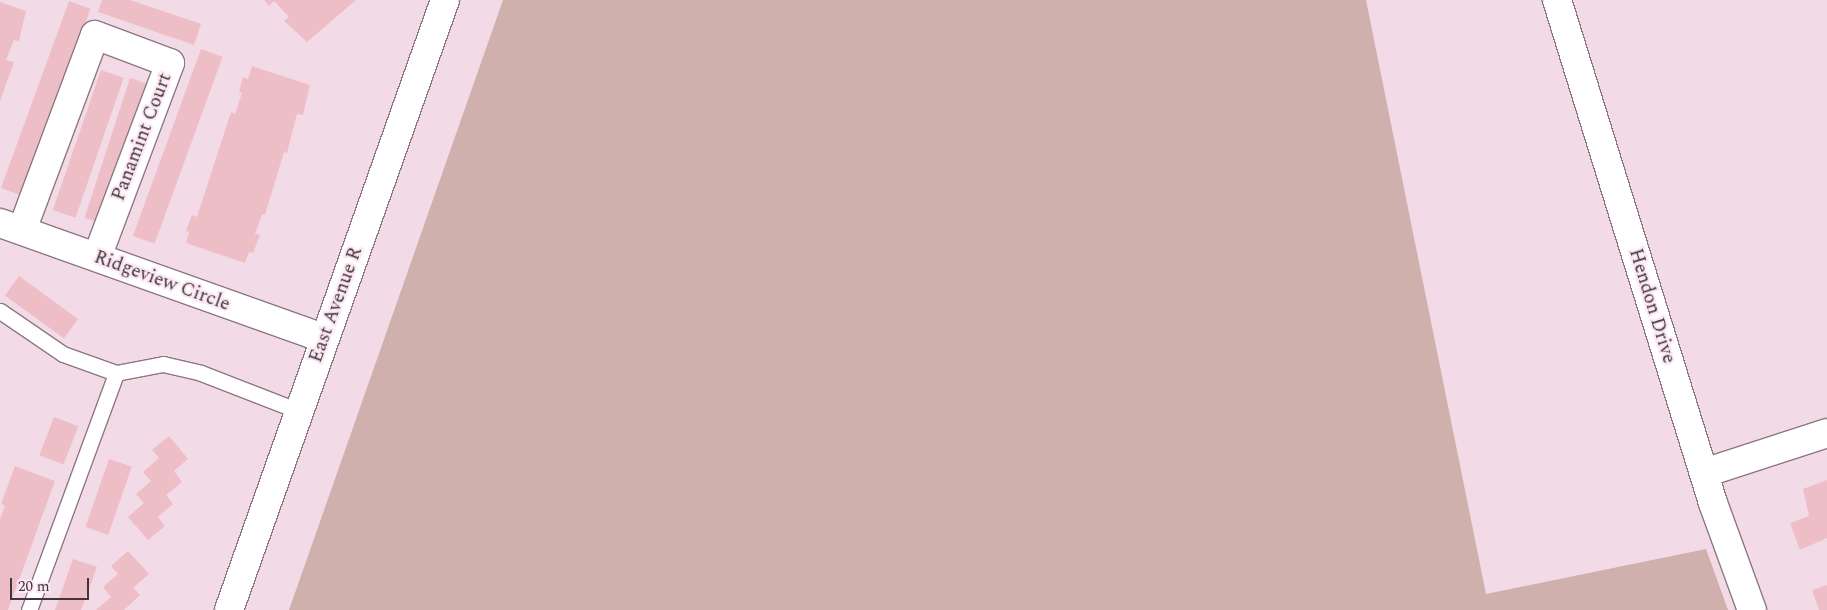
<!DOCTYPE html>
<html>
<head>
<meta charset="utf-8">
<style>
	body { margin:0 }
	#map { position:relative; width:1827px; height:610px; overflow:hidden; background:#f2dae7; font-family:Spectral,serif }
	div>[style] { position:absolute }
	.green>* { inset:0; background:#cfb0ac }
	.building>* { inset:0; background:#eebec7; transform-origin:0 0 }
	.roads { filter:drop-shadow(1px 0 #8d7783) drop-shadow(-1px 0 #8d7783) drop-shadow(0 1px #8d7783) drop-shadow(0 -1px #8d7783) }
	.lane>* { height:15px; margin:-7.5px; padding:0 7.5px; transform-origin:7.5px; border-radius:7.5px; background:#fff }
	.street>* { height:28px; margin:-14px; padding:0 14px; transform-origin:14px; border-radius:14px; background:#fff }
	.secondary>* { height:28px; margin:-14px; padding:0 14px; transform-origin:14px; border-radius:14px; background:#fff }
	span { translate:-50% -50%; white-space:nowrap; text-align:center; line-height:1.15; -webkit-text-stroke:4.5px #fce8f3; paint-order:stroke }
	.street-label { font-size:19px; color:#40363c }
	.scale { position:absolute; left:10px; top:578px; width:79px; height:22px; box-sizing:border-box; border:2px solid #40363c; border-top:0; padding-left:6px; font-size:15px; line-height:18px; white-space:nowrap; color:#40363c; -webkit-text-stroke:4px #fce8f3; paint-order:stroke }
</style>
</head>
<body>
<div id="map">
	<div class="green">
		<i style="clip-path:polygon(503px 0,1366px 0,1486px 594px,1706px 549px,1728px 610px,289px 610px)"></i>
	</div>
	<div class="building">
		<i style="clip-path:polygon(102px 0,130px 0,201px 24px,194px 45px,98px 12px)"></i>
		<i style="clip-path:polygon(264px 0,356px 0,307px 42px,284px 21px,289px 17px,274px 1px,269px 6px)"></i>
		<i style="left:69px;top:1px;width:23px;height:199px;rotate:20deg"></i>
		<i style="clip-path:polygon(0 2px,26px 11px,19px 41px,14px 40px,6px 60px,14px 62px,0 101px)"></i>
		<i style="left:201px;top:49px;width:23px;height:199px;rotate:20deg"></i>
		<i style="clip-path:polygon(252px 66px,310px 85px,303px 115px,297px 114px,287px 153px,284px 152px,265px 215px,262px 214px,255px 234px,260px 235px,253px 253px,249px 252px,245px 263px,186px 243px,189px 232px,186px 231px,192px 215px,197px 217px,231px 112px,235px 114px,242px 93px,239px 92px,243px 77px,248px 79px)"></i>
		<i style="left:101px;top:70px;width:24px;height:148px;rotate:19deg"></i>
		<i style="left:130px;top:78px;width:25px;height:147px;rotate:18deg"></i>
		<i style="left:19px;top:276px;width:73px;height:24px;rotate:36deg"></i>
		<i style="left:54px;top:417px;width:26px;height:41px;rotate:21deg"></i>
		<i style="clip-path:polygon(169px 436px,188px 459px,174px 471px,182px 482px,166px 495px,173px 504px,158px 517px,165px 526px,148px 540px,128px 517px,144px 503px,136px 494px,151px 481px,143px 472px,159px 458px,152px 450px)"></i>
		<i style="left:109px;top:459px;width:24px;height:72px;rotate:19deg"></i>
		<i style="clip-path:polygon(15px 466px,55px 481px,8px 610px,0 610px,0 519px,5px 506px,1px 504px)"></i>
		<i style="clip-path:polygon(1827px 480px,1827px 538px,1800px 550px,1790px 523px,1809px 516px,1803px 489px)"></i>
		<i style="clip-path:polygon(128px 551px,149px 574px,133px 588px,140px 595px,124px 610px,96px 610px,111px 597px,103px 587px,118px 574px,111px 566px)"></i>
		<i style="clip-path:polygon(73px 559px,97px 567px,81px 610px,55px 610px)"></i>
		<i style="clip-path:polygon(1827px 585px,1827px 610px,1819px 610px,1812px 590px)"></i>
	</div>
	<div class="roads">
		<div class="lane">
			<i style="left:0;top:311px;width:76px;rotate:34.3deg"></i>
			<i style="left:63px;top:354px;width:56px;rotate:19.7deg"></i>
			<i style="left:29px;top:610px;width:252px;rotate:-69.8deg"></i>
			<i style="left:116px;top:373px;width:48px;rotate:-10.8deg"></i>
			<i style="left:163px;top:364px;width:39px;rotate:13deg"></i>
			<i style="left:201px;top:373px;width:105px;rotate:21.2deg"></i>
		</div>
		<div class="street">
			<i style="left:1557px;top:0;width:527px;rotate:72.77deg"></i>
			<i style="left:1713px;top:503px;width:114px;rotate:70deg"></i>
			<i style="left:0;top:223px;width:343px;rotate:19.6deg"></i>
			<i style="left:22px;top:230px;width:208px;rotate:-69.5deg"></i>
			<i style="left:95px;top:35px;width:80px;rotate:20.5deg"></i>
			<i style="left:170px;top:63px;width:207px;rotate:110.6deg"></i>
			<i style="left:1704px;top:473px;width:129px;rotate:-18deg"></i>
		</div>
		<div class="secondary">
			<i style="left:229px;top:610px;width:647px;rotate:-70.5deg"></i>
		</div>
	</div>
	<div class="street-label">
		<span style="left:142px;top:137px;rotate:-69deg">Panamint Court</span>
		<span style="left:162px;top:281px;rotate:20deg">Ridgeview Circle</span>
		<span style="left:336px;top:305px;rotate:-70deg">East Avenue R</span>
		<span style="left:1652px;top:306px;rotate:73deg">Hendon Drive</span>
	</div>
	<div class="scale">20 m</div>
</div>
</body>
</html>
